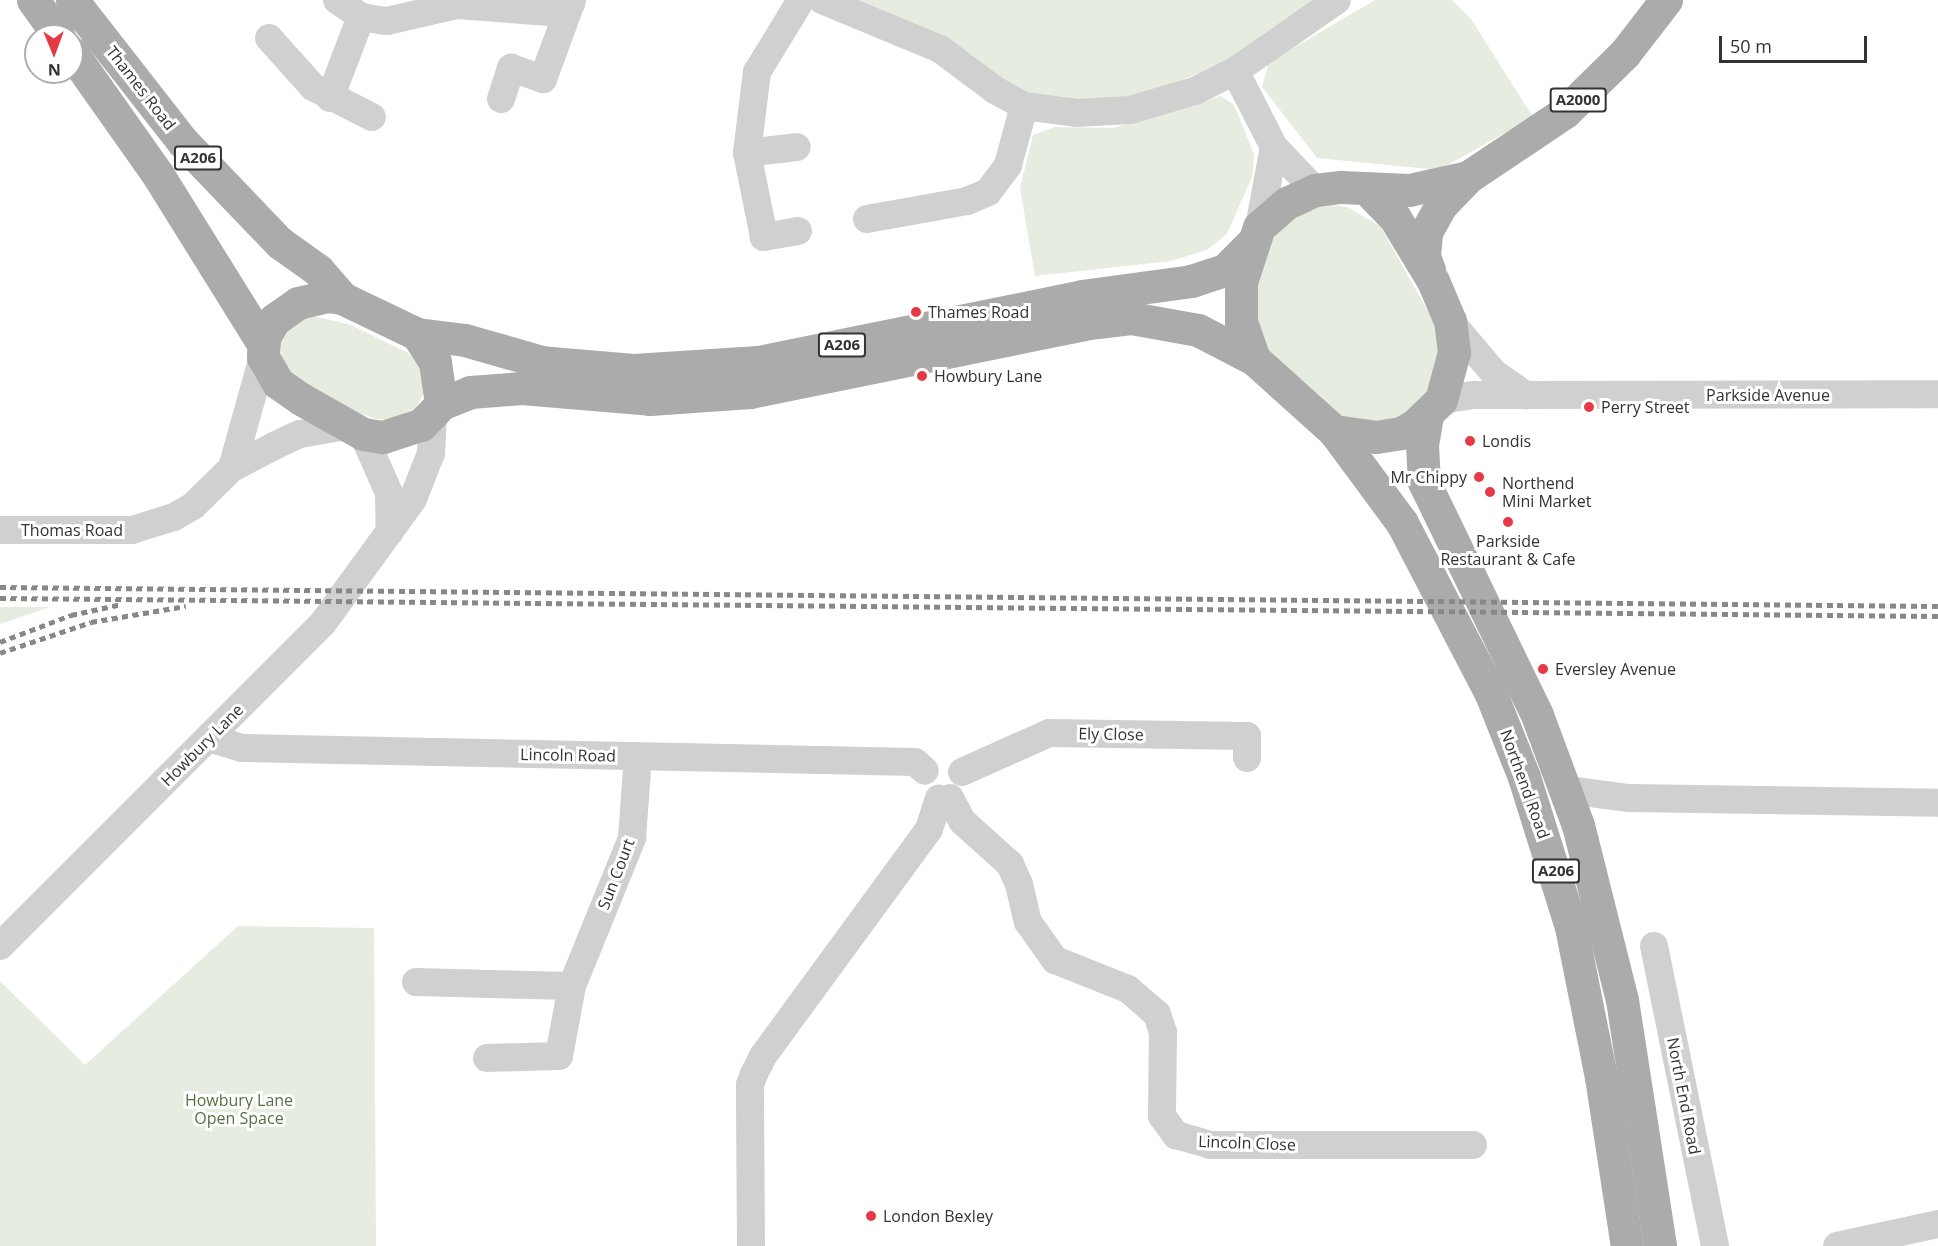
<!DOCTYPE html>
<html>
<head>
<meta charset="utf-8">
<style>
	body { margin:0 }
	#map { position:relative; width:1938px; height:1246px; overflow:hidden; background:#fff; font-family:"Open Sans",sans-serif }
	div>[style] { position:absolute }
	.green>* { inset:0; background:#e6ecdf }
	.minor>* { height:28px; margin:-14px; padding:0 14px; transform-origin:14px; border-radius:14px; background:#d0d0d0 }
	.major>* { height:33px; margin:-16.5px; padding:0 16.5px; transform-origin:16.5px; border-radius:16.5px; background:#ababab }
	.rail>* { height:4.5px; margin-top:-2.25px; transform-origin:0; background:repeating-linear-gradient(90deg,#888 0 6px,transparent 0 10.5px) }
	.dots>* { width:16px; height:16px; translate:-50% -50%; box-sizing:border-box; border:3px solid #fff; border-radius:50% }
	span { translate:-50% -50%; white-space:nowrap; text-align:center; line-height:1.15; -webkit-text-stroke:6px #fff; paint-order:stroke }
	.shield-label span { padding:2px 4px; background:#fff; border:2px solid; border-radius:4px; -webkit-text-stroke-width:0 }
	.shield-label { font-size:15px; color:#333; font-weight:700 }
	.street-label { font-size:16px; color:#333 }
	.poi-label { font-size:16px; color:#333 }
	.left { translate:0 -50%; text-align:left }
	.right { translate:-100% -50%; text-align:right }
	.park-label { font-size:16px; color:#56703f }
	.north { position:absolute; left:24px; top:24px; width:60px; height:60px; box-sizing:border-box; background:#fff; border:2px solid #adadad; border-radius:50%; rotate:179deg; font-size:16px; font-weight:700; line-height:24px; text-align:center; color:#333 }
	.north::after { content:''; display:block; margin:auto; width:21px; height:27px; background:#e63946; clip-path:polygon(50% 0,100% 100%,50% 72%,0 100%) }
	.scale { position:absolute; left:1719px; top:36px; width:148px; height:27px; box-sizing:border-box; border:3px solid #333; border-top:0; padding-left:8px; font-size:18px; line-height:21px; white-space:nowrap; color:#333; -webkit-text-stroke:4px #fff; paint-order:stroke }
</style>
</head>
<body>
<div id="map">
	<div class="green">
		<i style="clip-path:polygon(859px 0,1315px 0,1233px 60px,1138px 97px,1078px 104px,1016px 92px,894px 15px)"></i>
		<i style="clip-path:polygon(1375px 0,1452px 0,1471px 19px,1533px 117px,1439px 170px,1317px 158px,1262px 87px,1269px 62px)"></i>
		<i style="clip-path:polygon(1221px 96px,1234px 105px,1254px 154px,1252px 177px,1227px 234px,1207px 250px,1171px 261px,1035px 276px,1020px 188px,1033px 135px,1055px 127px,1113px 128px)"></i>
		<i style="clip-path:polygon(1330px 205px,1347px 207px,1380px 226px,1434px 322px,1441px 350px,1436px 382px,1416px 408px,1384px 423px,1353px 421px,1340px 415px,1266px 348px,1251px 309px,1261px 263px,1276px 233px,1312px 207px)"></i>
		<i style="clip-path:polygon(310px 315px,351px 325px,408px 353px,423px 369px,426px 389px,415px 409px,390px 420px,376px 419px,354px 411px,285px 371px,279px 341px,290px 324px)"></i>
		<i style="clip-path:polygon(0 607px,50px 607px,0 624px)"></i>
		<i style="clip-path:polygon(238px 926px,374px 928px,376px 1246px,0 1246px,0 981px,85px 1065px)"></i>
	</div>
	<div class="minor">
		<i style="left:337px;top:0;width:29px;rotate:35deg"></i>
		<i style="left:361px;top:17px;width:26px;rotate:9deg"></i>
		<i style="left:387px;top:21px;width:72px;rotate:-12.9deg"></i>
		<i style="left:457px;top:5px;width:103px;rotate:4.4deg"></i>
		<i style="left:560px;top:13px;width:15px;rotate:-42deg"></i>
		<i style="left:822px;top:0;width:128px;rotate:22.6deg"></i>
		<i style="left:940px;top:49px;width:69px;rotate:36.7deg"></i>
		<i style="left:995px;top:90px;width:33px;rotate:29deg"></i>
		<i style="left:1024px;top:106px;width:53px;rotate:7.5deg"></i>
		<i style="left:1077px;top:113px;width:53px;rotate:-3.2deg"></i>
		<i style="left:1130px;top:110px;width:68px;rotate:-16.3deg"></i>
		<i style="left:1195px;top:91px;width:45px;rotate:-26.6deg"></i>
		<i style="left:1235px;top:71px;width:124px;rotate:-34.8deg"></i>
		<i style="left:269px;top:38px;width:66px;rotate:48.1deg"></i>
		<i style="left:313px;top:87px;width:66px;rotate:27deg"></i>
		<i style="left:1235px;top:71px;width:85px;rotate:62.8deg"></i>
		<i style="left:1274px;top:147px;width:59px;rotate:46.4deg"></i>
		<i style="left:330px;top:98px;width:87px;rotate:-69.1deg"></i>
		<i style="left:501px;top:99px;width:33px;rotate:-72deg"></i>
		<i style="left:511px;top:68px;width:34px;rotate:19deg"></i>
		<i style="left:543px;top:79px;width:84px;rotate:-69.8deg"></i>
		<i style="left:747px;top:153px;width:50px;rotate:-6.8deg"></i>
		<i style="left:867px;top:219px;width:102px;rotate:-10.2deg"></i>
		<i style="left:967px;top:201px;width:23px;rotate:-23deg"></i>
		<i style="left:988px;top:192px;width:34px;rotate:-53deg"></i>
		<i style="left:1008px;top:165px;width:61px;rotate:-74.8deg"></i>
		<i style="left:1259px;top:227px;width:81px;rotate:-79.4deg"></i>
		<i style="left:798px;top:231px;width:35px;rotate:170deg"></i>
		<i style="left:764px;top:237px;width:86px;rotate:-101.4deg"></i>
		<i style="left:747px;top:153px;width:82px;rotate:-83deg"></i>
		<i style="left:757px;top:72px;width:84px;rotate:-58.6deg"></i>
		<i style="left:1450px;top:321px;width:68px;rotate:49.8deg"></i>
		<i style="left:1494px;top:373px;width:39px;rotate:35deg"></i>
		<i style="left:1441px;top:400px;width:33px;rotate:-9deg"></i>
		<i style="left:1474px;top:395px;width:464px;rotate:-0.1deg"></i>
		<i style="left:363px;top:434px;width:64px;rotate:66.2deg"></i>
		<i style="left:389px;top:493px;width:39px;rotate:89deg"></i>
		<i style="left:232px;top:468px;width:115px;rotate:-74.4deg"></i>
		<i style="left:0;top:530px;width:132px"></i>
		<i style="left:132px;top:530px;width:44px;rotate:-17.2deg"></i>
		<i style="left:174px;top:517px;width:22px;rotate:-30deg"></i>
		<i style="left:193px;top:506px;width:54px;rotate:-44.3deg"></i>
		<i style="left:232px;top:468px;width:50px;rotate:-27.6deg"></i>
		<i style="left:276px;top:445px;width:26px;rotate:-25deg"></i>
		<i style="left:300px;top:434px;width:47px;rotate:-9.9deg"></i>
		<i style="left:209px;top:738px;width:34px;rotate:17deg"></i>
		<i style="left:242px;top:748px;width:673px;rotate:1.19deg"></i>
		<i style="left:915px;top:762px;width:13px;rotate:42deg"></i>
		<i style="left:962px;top:772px;width:95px;rotate:-24.1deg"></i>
		<i style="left:1049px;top:733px;width:198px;rotate:0.9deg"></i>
		<i style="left:1247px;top:736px;width:22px;rotate:90deg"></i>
		<i style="left:1567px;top:790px;width:63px;rotate:7.4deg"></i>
		<i style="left:1629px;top:798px;width:309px;rotate:0.9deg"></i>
		<i style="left:950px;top:798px;width:26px;rotate:62deg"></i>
		<i style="left:962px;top:821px;width:64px;rotate:41.9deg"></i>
		<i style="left:1010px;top:864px;width:22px;rotate:66deg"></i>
		<i style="left:1019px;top:884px;width:39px;rotate:77deg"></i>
		<i style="left:1028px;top:922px;width:47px;rotate:54.6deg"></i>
		<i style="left:1055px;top:960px;width:79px;rotate:21.7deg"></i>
		<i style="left:1128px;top:989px;width:38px;rotate:41deg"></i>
		<i style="left:1157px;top:1014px;width:19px;rotate:72deg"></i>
		<i style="left:1163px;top:1032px;width:84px;rotate:90.7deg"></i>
		<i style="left:1162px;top:1116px;width:24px;rotate:54deg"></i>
		<i style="left:1176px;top:1135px;width:35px;rotate:16deg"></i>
		<i style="left:1210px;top:1145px;width:263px"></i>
		<i style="left:0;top:946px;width:457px;rotate:-45deg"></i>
		<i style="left:323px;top:623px;width:153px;rotate:-54deg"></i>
		<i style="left:413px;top:499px;width:49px;rotate:-68.6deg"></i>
		<i style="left:431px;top:453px;width:36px;rotate:-87deg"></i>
		<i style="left:1654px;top:946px;width:306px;rotate:78.5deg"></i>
		<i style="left:416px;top:982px;width:156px;rotate:1.5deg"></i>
		<i style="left:487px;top:1058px;width:72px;rotate:-1.6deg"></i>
		<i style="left:559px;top:1056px;width:71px;rotate:-79.5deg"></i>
		<i style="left:572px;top:986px;width:160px;rotate:-67.9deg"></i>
		<i style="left:632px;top:838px;width:82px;rotate:-85.8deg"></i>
		<i style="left:751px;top:1246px;width:161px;rotate:-90.4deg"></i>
		<i style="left:750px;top:1085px;width:12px;rotate:-70deg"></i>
		<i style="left:754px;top:1074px;width:20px;rotate:-63deg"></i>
		<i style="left:763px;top:1056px;width:281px;rotate:-53.8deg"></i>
		<i style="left:929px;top:829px;width:32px;rotate:-72deg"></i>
		<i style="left:1837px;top:1246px;width:103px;rotate:-12.3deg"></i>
	</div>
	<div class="major">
		<i style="left:33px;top:0;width:44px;rotate:54.2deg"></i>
		<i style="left:72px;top:0;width:180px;rotate:52deg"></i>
		<i style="left:183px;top:142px;width:140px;rotate:46.2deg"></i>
		<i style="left:280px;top:243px;width:47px;rotate:35.4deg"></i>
		<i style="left:318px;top:270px;width:37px;rotate:49deg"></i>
		<i style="left:72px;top:53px;width:149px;rotate:54.8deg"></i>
		<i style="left:158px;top:175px;width:199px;rotate:58.1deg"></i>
		<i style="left:1252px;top:243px;width:38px;rotate:135deg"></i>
		<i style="left:1225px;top:270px;width:35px;rotate:162deg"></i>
		<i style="left:1192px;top:281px;width:110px;rotate:172.2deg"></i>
		<i style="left:1083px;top:296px;width:332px;rotate:168.5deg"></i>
		<i style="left:758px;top:362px;width:125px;rotate:176.3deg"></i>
		<i style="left:633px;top:370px;width:91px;rotate:-175deg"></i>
		<i style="left:542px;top:362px;width:80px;rotate:-164.1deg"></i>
		<i style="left:465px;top:340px;width:48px;rotate:-172.9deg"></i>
		<i style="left:417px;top:334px;width:83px;rotate:-154.4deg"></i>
		<i style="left:342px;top:298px;width:14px;rotate:-172deg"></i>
		<i style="left:328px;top:296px;width:31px;rotate:167deg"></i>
		<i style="left:298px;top:303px;width:29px;rotate:145deg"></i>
		<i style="left:274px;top:320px;width:20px;rotate:120deg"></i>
		<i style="left:264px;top:337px;width:20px;rotate:93deg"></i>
		<i style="left:263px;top:357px;width:30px;rotate:60deg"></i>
		<i style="left:278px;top:383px;width:28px;rotate:35deg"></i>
		<i style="left:301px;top:399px;width:71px;rotate:29.4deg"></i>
		<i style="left:363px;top:434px;width:20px;rotate:9deg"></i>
		<i style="left:383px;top:437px;width:40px;rotate:-18deg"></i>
		<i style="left:421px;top:425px;width:29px;rotate:-46deg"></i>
		<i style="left:441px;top:404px;width:31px;rotate:-22deg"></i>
		<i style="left:470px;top:392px;width:52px;rotate:-4.4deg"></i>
		<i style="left:522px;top:388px;width:128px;rotate:4.9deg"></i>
		<i style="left:650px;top:399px;width:100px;rotate:-4deg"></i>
		<i style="left:750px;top:392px;width:340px;rotate:-11.5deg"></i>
		<i style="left:1083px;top:324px;width:48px;rotate:-7.1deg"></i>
		<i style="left:1131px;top:318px;width:68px;rotate:10.2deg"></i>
		<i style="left:1198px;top:330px;width:63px;rotate:27.4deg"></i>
		<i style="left:1254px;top:359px;width:108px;rotate:42deg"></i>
		<i style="left:1334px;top:431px;width:42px;rotate:8.1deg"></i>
		<i style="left:1376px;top:437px;width:25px;rotate:-9deg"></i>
		<i style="left:1401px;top:433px;width:16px;rotate:-30deg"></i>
		<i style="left:1415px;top:425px;width:36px;rotate:-44deg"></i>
		<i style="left:1441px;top:400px;width:50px;rotate:-74.8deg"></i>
		<i style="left:1454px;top:352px;width:31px;rotate:-97deg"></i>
		<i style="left:1450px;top:321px;width:43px;rotate:-113deg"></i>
		<i style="left:1433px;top:281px;width:74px;rotate:-121.1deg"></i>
		<i style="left:1395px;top:218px;width:39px;rotate:-134deg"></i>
		<i style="left:1429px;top:270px;width:15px;rotate:-110deg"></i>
		<i style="left:1424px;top:256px;width:24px;rotate:-85deg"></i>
		<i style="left:1426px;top:232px;width:31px;rotate:-61deg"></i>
		<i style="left:1441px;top:205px;width:39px;rotate:-46deg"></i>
		<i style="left:417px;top:334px;width:33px;rotate:57deg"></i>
		<i style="left:435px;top:362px;width:42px;rotate:81.9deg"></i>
		<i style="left:1254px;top:359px;width:39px;rotate:-109deg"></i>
		<i style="left:1241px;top:322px;width:40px;rotate:-90deg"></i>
		<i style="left:1241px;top:282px;width:58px;rotate:-71.9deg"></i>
		<i style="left:1259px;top:227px;width:37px;rotate:-41deg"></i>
		<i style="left:1287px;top:203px;width:31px;rotate:-25deg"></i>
		<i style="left:1315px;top:190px;width:26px;rotate:-7deg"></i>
		<i style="left:1341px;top:187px;width:68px;rotate:2.5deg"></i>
		<i style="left:1409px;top:190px;width:60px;rotate:-12.4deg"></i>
		<i style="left:1468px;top:177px;width:117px;rotate:-33.8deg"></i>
		<i style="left:1565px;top:112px;width:84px;rotate:-44.5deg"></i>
		<i style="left:1625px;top:53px;width:67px;rotate:-52.3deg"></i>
		<i style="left:1427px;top:416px;width:28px;rotate:100deg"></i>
		<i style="left:1422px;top:444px;width:38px;rotate:87deg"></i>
		<i style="left:1424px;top:482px;width:259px;rotate:64.1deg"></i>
		<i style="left:1537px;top:715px;width:117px;rotate:69.6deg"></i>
		<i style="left:1578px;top:825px;width:180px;rotate:75.9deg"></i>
		<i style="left:1622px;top:1000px;width:249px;rotate:81.2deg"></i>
		<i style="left:1334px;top:431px;width:114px;rotate:53.5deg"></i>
		<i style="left:1402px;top:523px;width:193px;rotate:62.5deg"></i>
		<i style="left:1491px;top:694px;width:89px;rotate:68.3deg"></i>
		<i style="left:1524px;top:777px;width:157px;rotate:72.6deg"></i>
		<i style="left:1571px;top:927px;width:153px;rotate:78.7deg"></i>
		<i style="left:1601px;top:1077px;width:171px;rotate:81.3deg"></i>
	</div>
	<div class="rail">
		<i style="left:0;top:587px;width:1938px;rotate:0.56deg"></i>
		<i style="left:0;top:598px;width:1938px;rotate:0.53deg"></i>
		<i style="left:0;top:642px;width:76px;rotate:-20.8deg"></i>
		<i style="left:71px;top:615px;width:52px;rotate:-12.2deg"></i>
		<i style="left:0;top:653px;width:96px;rotate:-18.8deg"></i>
		<i style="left:91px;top:622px;width:96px;rotate:-9.6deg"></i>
	</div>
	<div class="dots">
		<i style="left:916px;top:312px;background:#e63946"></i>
		<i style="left:922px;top:376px;background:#e63946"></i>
		<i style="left:1589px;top:407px;background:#e63946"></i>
		<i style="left:1470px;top:441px;background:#e63946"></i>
		<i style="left:1479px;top:477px;background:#e63946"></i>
		<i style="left:1490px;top:492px;background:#e63946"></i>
		<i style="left:1508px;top:522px;background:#e63946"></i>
		<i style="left:1543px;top:669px;background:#e63946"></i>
		<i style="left:871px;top:1216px;background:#e63946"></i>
	</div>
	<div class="shield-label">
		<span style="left:1578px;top:100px">A2000</span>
		<span style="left:198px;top:158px">A206</span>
		<span style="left:842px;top:345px">A206</span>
		<span style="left:1556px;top:871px">A206</span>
	</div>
	<div class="street-label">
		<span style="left:141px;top:88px;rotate:52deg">Thames Road</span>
		<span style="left:1768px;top:395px">Parkside Avenue</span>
		<span style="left:72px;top:530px">Thomas Road</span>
		<span style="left:1111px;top:734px;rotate:1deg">Ely Close</span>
		<span style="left:202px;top:745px;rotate:-45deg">Howbury Lane</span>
		<span style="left:568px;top:755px;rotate:1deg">Lincoln Road</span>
		<span style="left:1525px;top:784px;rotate:70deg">Northend Road</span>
		<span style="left:616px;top:874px;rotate:-69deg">Sun Court</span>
		<span style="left:1684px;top:1096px;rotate:79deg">North End Road</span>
		<span style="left:1247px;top:1143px;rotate:2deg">Lincoln Close</span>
	</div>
	<div class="poi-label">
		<span class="left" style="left:928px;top:312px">Thames Road</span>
		<span class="left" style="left:934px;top:376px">Howbury Lane</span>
		<span class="left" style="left:1601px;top:407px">Perry Street</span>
		<span class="left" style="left:1482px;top:441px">Londis</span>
		<span class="right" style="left:1467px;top:477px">Mr Chippy</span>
		<span class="left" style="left:1502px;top:492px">Northend<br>Mini Market</span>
		<span style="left:1508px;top:550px">Parkside<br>Restaurant &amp; Cafe</span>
		<span class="left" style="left:1555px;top:669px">Eversley Avenue</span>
		<span class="left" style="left:883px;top:1216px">London Bexley</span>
	</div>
	<div class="park-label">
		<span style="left:239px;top:1109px">Howbury Lane<br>Open Space</span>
	</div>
	<div class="north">N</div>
	<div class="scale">50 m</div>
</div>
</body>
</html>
